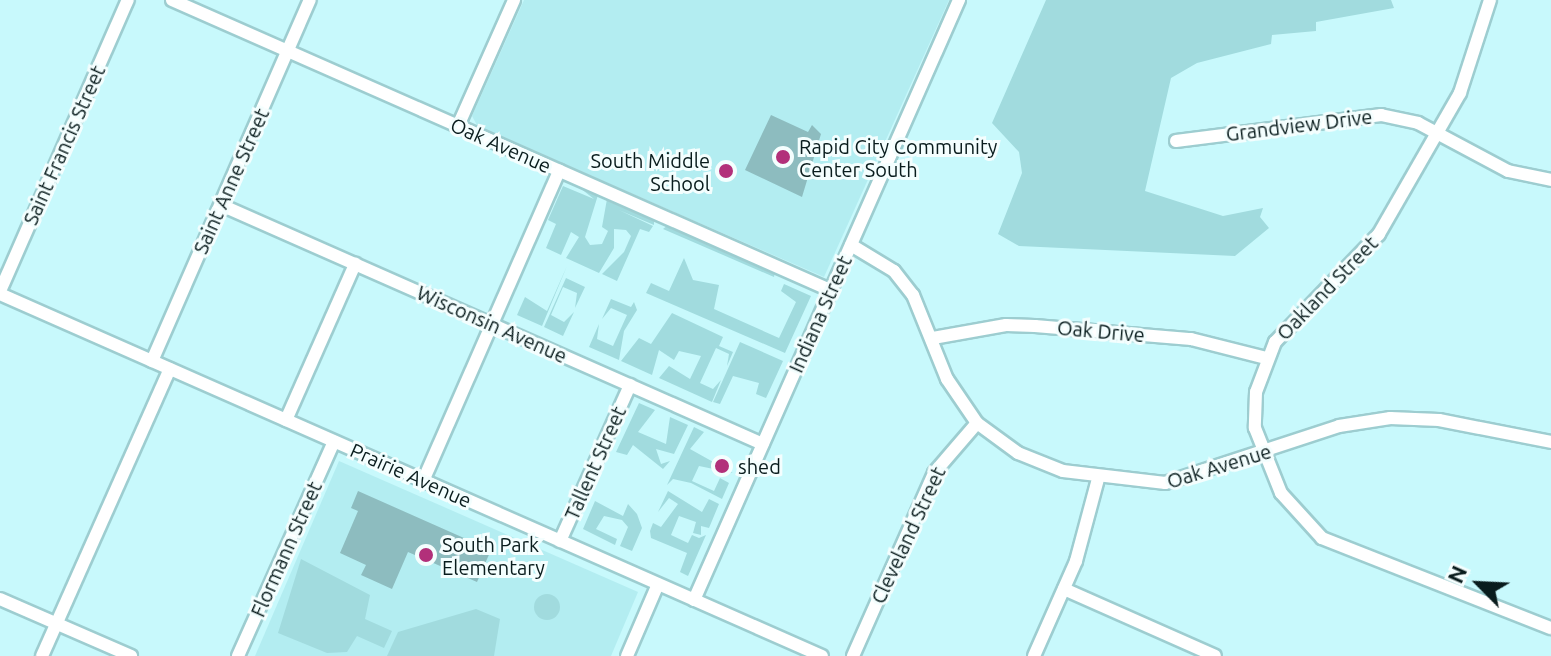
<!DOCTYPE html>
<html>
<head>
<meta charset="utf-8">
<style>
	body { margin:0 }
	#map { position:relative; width:1551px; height:656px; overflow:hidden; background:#c8f9fc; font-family:Ubuntu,sans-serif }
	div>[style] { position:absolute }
	.built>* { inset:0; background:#b3edf1 }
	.green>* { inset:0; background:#a1dbde }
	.round { border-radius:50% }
	.building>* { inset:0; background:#8dbcbf }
	.roads { filter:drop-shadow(2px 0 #9dcdd0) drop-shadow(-2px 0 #9dcdd0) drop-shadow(0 2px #9dcdd0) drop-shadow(0 -2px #9dcdd0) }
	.street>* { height:12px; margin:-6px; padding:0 6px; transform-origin:6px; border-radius:6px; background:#fff }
	.dots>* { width:22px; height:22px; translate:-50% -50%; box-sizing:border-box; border:4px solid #f4fefe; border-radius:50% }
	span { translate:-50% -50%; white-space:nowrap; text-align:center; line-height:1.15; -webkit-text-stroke:6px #f4fefe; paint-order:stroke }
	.street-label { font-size:20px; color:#091c1d }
	.poi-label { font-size:20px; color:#091c1d }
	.left { translate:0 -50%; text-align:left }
	.right { translate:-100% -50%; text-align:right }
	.north { position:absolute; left:1439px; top:544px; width:80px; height:80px; -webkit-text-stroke:6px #f4fefe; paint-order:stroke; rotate:294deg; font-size:22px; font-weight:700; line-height:32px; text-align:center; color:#091c1d }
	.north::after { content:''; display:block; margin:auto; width:28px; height:36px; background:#091c1d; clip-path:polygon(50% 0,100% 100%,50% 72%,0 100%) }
</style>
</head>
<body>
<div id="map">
	<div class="built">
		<i style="clip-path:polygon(524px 0,949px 0,824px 277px,478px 127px,472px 116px)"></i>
		<i style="clip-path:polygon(339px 461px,638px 592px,611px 656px,255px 656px)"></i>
	</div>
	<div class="green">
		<i style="clip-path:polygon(1046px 0,1391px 0,1394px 8px,1316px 22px,1316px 31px,1272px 35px,1271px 44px,1197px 63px,1171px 78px,1145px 191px,1223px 216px,1263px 208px,1260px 217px,1269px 228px,1235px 256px,1019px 246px,998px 234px,1022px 173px,1019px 152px,992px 123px)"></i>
		<i style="clip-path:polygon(575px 184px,598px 195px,585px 237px,590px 245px,602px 244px,608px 231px,602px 227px,607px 199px,654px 219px,654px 225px,619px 210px,653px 226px,649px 232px,640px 229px,617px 281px,602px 274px,624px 252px,631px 236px,626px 230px,614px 229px,614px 248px,599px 273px,566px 258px,579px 237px,571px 232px,561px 255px,546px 248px,556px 224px,548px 220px,563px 186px,594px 199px)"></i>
		<i style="clip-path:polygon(668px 225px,775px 272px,774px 277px,663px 229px)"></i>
		<i style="clip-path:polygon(684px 258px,693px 280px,719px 285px,714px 309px,779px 338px,796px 302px,781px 291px,784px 284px,811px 296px,785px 353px,646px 293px,651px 283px,669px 291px)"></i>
		<i style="clip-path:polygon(567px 266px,542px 326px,517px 315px,525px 297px,547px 311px)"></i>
		<i style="clip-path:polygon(566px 278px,585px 287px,575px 308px,577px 293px,563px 287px,551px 315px,564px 322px,574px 312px,563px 336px,544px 327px)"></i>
		<i style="clip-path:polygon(611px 299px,631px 307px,634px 302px,637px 310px,624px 331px,619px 360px,589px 347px,599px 324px,597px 339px,613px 346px,627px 315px,611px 308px,602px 319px)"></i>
		<i style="clip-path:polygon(672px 313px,723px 337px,719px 346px,733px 352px,727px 366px,729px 354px,716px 348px,700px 383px,713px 389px,721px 380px,712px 402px,659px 378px,669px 366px,690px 379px,701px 356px,679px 351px,674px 360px,659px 350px,652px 375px,621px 361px,639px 338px,651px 344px)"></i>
		<i style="clip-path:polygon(740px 342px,783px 361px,766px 398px,756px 394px,759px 383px,733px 376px,720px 404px,713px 402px)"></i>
		<i style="clip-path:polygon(639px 403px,655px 410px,638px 432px,666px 444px,670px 417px,688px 425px,674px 454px,656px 449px,661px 464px,670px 461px,663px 469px,633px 445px,627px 455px,616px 452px)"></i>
		<i style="clip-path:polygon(694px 427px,704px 432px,690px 449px,733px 473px,699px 466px,692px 481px,714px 491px,720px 478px,729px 483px,722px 499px,691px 483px,673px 479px,667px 485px)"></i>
		<i style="clip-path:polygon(668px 491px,702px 512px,709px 499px,719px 504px,709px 528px,701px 526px,701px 535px,693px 533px,696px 522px,679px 516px,671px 535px,688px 543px,692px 535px,699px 538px,706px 535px,688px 576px,680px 572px,687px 553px,651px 538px,650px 531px,653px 523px,661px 527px,678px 504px,669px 498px,658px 512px)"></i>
		<i style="clip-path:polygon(595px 501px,623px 516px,628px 504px,637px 514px,642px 528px,632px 551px,620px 546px,628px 527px,622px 520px,604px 516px,596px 529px,617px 539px,615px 545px,583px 529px)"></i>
		<i style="clip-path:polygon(301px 559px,370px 595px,365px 619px,392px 631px,384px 648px,357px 636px,347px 652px,327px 653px,278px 633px)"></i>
		<i class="round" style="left:534px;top:594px;width:26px;height:26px"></i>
		<i style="clip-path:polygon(476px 609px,500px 619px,494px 656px,387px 656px,398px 632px)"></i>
	</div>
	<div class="building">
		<i style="clip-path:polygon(771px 115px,808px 132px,812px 125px,821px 134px,802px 197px,745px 170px)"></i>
		<i style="clip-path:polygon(358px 491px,491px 550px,477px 582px,408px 552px,392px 589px,361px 575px,366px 565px,340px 553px,358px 511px,351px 508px)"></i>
	</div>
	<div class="roads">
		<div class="street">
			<i style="left:172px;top:0;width:719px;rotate:23.78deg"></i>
			<i style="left:1490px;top:0;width:98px;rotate:107.9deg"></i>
			<i style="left:1460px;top:93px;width:163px;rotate:119.9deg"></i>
			<i style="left:1379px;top:234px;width:150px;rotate:133.9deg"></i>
			<i style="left:1275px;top:342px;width:53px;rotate:110.8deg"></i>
			<i style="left:1256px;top:392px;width:36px;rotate:92deg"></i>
			<i style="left:1255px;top:428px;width:70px;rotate:68.2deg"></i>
			<i style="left:1281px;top:493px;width:61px;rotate:47.7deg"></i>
			<i style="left:1322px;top:538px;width:246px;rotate:21.5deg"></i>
			<i style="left:458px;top:126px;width:138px;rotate:-66deg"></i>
			<i style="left:1176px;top:141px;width:207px;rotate:-7.2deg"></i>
			<i style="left:1381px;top:115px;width:38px;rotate:12deg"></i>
			<i style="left:1418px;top:123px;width:102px;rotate:28.1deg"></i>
			<i style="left:1508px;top:171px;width:44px;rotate:11.8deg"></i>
			<i style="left:221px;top:205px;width:592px;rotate:23.8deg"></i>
			<i style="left:851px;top:245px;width:50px;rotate:31.2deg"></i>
			<i style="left:894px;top:271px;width:31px;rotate:52deg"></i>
			<i style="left:913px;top:295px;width:91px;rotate:68deg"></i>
			<i style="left:947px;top:379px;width:53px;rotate:55.7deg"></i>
			<i style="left:977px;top:423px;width:51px;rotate:36.2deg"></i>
			<i style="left:1018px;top:453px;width:48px;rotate:21.8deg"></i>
			<i style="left:1063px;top:471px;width:103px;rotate:6.7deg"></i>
			<i style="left:1165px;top:483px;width:183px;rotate:-18.1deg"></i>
			<i style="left:1339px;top:426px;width:52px;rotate:-8.9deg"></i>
			<i style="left:1390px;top:418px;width:49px;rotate:2.3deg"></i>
			<i style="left:1439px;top:420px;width:114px;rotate:11.1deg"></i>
			<i style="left:0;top:291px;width:318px;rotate:-66.3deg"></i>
			<i style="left:0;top:294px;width:898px;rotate:23.77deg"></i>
			<i style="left:933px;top:338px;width:74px;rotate:-10.1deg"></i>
			<i style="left:1006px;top:325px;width:29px;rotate:2deg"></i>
			<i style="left:1035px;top:326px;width:157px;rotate:4.8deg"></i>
			<i style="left:1191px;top:339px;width:77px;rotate:14.2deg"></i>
			<i style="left:152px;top:361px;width:394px;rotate:-66.4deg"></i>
			<i style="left:286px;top:420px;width:171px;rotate:-66.1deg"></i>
			<i style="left:423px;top:481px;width:339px;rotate:-66.3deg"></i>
			<i style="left:560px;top:541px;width:171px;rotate:-65.8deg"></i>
			<i style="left:1064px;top:589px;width:165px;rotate:23.9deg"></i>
			<i style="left:0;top:599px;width:143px;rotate:23.5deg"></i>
			<i style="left:694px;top:600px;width:656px;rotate:-66.17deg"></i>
			<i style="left:42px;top:656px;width:314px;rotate:-66deg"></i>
			<i style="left:238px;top:656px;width:235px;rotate:-65.9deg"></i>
			<i style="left:627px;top:656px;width:78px;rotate:-66.7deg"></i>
			<i style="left:853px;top:656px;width:200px;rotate:-66.1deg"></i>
			<i style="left:934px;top:473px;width:66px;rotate:-49.3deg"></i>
			<i style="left:1034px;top:656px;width:104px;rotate:-66.1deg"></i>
			<i style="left:1076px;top:561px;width:85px;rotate:-75deg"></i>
		</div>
	</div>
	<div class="dots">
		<i style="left:783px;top:157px;background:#b2307a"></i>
		<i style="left:726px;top:171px;background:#b2307a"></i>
		<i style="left:722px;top:466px;background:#b2307a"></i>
		<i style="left:426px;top:555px;background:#b2307a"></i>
	</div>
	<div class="street-label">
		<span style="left:1299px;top:125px;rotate:-7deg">Grandview Drive</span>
		<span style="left:64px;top:145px;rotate:-66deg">Saint Francis Street</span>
		<span style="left:501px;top:145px;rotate:24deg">Oak Avenue</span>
		<span style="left:231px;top:181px;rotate:-66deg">Saint Anne Street</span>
		<span style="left:1327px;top:288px;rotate:-46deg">Oakland Street</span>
		<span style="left:820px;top:314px;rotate:-66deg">Indiana Street</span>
		<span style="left:492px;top:324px;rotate:24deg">Wisconsin Avenue</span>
		<span style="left:1101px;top:331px;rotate:5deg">Oak Drive</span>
		<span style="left:595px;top:463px;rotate:-66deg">Tallent Street</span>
		<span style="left:1219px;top:466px;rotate:-17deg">Oak Avenue</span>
		<span style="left:411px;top:475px;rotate:24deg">Prairie Avenue</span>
		<span style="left:908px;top:535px;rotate:-65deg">Cleveland Street</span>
		<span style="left:286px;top:549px;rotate:-66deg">Flormann Street</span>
	</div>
	<div class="poi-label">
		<span class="left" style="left:799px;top:158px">Rapid City Community<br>Center South</span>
		<span class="right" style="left:710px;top:172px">South Middle<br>School</span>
		<span class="left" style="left:738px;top:466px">shed</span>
		<span class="left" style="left:442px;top:556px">South Park<br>Elementary</span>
	</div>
	<div class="north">N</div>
</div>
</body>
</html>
